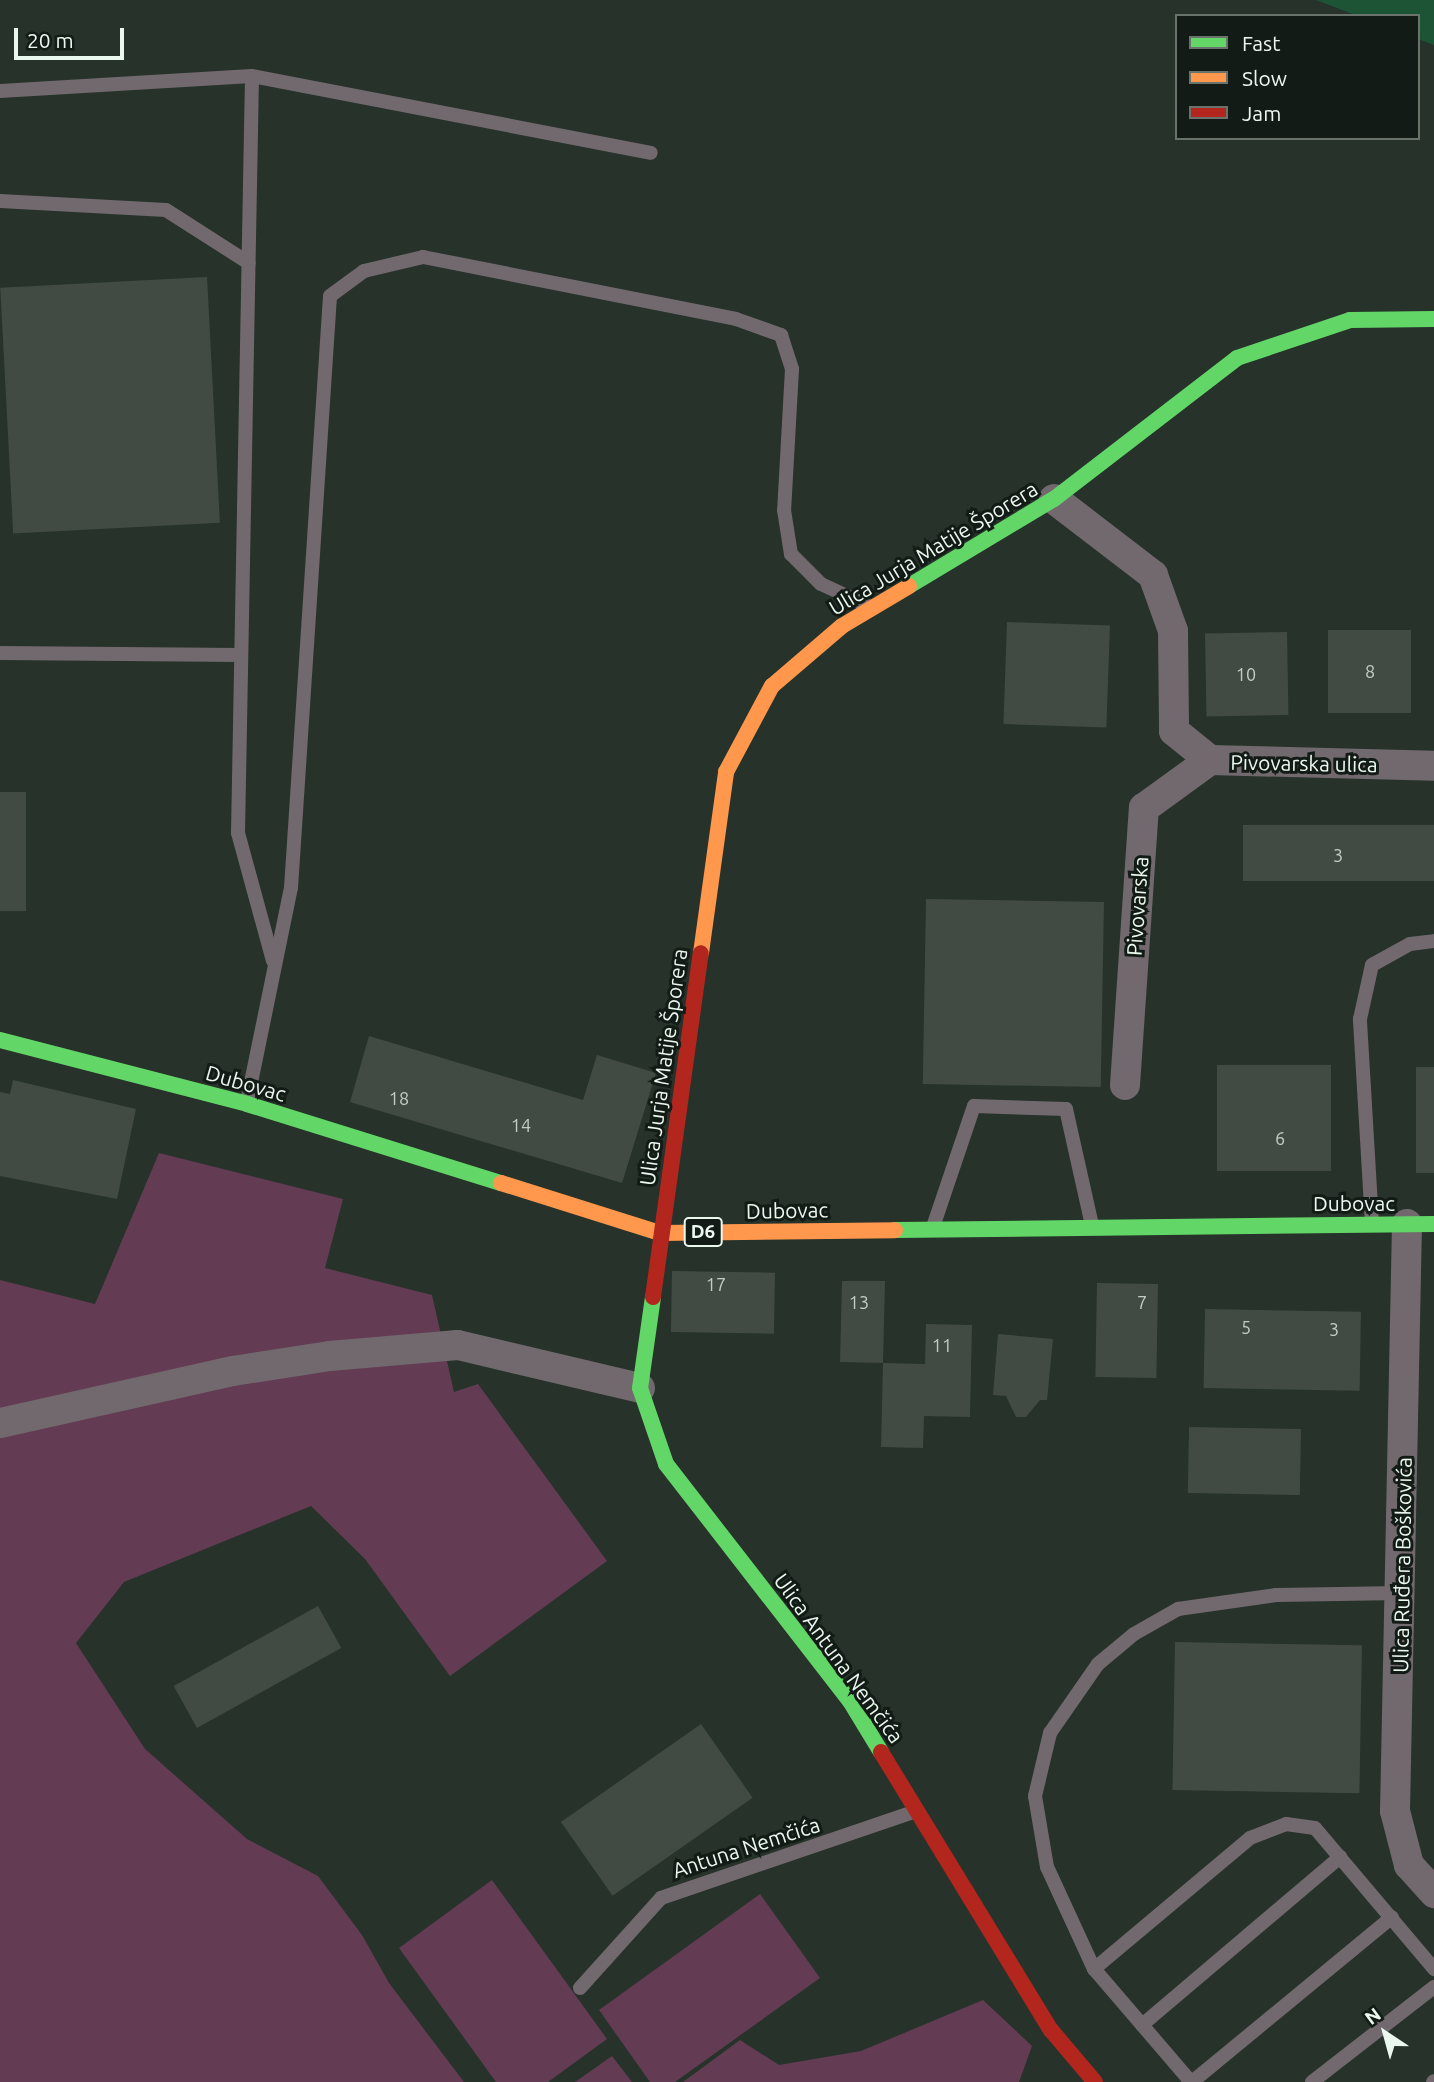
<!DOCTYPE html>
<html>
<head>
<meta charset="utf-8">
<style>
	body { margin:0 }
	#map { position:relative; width:1434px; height:2082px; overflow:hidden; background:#26322a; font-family:Ubuntu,sans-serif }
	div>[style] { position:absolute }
	.green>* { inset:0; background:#633c53 }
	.water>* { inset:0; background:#1c5435 }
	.building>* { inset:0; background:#414b44; transform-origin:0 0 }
	.lane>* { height:14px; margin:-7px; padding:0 7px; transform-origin:7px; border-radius:7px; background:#72696e }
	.street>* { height:30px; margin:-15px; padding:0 15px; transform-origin:15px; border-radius:15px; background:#72696e }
	.fast>* { height:16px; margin:-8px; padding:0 8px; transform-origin:8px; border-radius:8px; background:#63d668 }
	.slow>* { height:16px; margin:-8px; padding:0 8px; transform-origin:8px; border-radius:8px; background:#ff974d }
	.jam>* { height:16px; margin:-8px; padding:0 8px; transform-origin:8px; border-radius:8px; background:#b3261e }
	span { translate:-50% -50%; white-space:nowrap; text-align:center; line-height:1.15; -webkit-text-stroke:6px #121b15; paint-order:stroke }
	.number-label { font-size:18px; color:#c0cdc4 }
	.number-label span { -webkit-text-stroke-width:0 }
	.shield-label span { padding:2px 5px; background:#121b15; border:2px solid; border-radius:5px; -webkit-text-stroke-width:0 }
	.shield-label { font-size:19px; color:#ebf8ef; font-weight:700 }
	.street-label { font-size:21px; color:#ebf8ef }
	.legend { position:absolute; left:1175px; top:14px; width:245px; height:126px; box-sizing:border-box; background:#121b15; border:2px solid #69736c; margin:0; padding:9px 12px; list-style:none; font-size:21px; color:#ebf8ef }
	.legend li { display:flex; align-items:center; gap:14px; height:35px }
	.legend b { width:35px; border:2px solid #69736c }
	.north { position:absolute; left:1350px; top:1998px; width:70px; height:70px; -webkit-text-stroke:5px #121b15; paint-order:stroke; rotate:324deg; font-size:19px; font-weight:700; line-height:28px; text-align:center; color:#ebf8ef }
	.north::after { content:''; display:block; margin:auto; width:24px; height:32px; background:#ebf8ef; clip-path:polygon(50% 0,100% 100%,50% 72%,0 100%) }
	.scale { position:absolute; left:14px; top:28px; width:110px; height:32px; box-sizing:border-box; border:4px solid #ebf8ef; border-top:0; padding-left:9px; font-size:21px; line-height:24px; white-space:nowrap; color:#ebf8ef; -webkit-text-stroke:5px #121b15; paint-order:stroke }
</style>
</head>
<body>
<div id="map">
	<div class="green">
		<i style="clip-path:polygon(159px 1153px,343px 1199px,325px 1268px,432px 1295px,454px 1392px,478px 1384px,607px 1561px,450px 1676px,365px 1559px,311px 1506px,124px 1582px,76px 1643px,145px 1749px,247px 1839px,318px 1876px,362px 1935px,389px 1983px,464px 2082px,0 2082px,0 1280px,95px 1304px)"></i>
		<i style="clip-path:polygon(492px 1880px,607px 2039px,548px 2082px,496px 2082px,399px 1948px)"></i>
		<i style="clip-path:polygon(760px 1894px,820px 1978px,675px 2082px,650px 2082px,599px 2010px)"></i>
		<i style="clip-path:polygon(983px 2000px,1032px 2046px,1019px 2082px,683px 2082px,740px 2040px,779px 2065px,861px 2051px)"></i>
		<i style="clip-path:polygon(612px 2056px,632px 2082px,575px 2082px)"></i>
	</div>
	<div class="water">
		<i style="clip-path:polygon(1316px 0,1434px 0,1434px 45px,1418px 39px,1418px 16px,1358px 16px)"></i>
	</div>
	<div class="building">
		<i style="left:207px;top:277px;width:246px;height:207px;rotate:87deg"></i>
		<i style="left:1007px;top:622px;width:103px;height:102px;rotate:2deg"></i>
		<i style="left:1328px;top:630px;width:83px;height:83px"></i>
		<i style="left:1287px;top:632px;width:83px;height:82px;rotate:89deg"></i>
		<i style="left:0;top:792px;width:26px;height:119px"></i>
		<i style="left:1434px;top:825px;width:56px;height:191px;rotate:90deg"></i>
		<i style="left:926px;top:899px;width:178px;height:185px;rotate:1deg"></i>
		<i style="clip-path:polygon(369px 1036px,583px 1100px,597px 1055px,656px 1073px,622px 1183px,350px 1102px)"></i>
		<i style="left:1217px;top:1065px;width:114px;height:106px"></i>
		<i style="left:1416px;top:1067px;width:18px;height:106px"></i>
		<i style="clip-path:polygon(13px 1080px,136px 1109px,117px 1199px,0 1176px,0 1092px,10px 1094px)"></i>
		<i style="left:672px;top:1271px;width:103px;height:61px;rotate:1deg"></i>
		<i style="clip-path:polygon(842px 1281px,885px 1281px,883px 1363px,925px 1364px,926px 1324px,972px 1325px,970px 1417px,924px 1416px,923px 1448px,881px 1447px,883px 1363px,840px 1362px)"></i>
		<i style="left:1097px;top:1283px;width:61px;height:94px;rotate:1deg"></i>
		<i style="left:1205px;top:1309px;width:156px;height:79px;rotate:1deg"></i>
		<i style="clip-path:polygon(998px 1334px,1053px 1339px,1047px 1400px,1040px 1400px,1026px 1417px,1016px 1417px,1006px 1396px,993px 1395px)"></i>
		<i style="left:1189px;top:1427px;width:112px;height:66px;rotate:1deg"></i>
		<i style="left:318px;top:1606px;width:48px;height:165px;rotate:61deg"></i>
		<i style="left:1175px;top:1642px;width:187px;height:148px;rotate:1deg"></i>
		<i style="left:701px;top:1724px;width:90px;height:171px;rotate:55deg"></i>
	</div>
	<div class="lane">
		<i style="left:0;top:91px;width:252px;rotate:-3.4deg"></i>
		<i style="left:0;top:201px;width:166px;rotate:3.1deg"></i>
		<i style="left:166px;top:210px;width:98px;rotate:32.6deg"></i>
		<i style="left:0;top:653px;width:241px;rotate:0.5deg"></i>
		<i style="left:273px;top:961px;width:133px;rotate:-105.3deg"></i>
		<i style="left:238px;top:833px;width:757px;rotate:-88.94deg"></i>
		<i style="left:252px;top:76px;width:406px;rotate:10.9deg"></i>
		<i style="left:247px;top:1102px;width:218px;rotate:-78.4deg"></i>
		<i style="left:291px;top:888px;width:593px;rotate:-86.23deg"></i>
		<i style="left:330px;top:296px;width:42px;rotate:-36.3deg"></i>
		<i style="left:364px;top:271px;width:61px;rotate:-13.3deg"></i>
		<i style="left:423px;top:257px;width:319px;rotate:11.2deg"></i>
		<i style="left:736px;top:319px;width:48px;rotate:19.6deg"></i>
		<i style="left:781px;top:335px;width:36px;rotate:72deg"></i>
		<i style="left:792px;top:369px;width:141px;rotate:93.2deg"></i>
		<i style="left:784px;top:510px;width:45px;rotate:81deg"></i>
		<i style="left:791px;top:554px;width:42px;rotate:45deg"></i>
		<i style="left:821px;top:584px;width:53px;rotate:24.6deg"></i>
		<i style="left:1372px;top:1223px;width:204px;rotate:-93.4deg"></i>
		<i style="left:1360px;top:1019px;width:55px;rotate:-77.5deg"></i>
		<i style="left:1372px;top:965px;width:43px;rotate:-28.9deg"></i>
		<i style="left:1410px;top:944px;width:24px;rotate:-7deg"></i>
		<i style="left:933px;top:1227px;width:128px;rotate:-71.3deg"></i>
		<i style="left:974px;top:1106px;width:92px;rotate:1.9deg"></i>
		<i style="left:1066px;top:1109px;width:119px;rotate:77.4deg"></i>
		<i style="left:1094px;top:1969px;width:204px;rotate:-40deg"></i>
		<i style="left:1250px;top:1838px;width:39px;rotate:-21deg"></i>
		<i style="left:1286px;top:1824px;width:29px;rotate:8deg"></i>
		<i style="left:1315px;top:1828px;width:185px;rotate:49.8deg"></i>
		<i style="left:580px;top:1988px;width:121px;rotate:-48deg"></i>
		<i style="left:661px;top:1898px;width:267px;rotate:-18.8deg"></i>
		<i style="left:1142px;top:2025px;width:260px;rotate:-40.3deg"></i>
		<i style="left:1191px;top:2082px;width:149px;rotate:-130.6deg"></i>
		<i style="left:1094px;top:1969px;width:112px;rotate:-114.7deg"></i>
		<i style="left:1047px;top:1867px;width:72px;rotate:-99.6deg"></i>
		<i style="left:1035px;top:1796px;width:65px;rotate:-76.6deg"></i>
		<i style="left:1050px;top:1733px;width:84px;rotate:-55.2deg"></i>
		<i style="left:1098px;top:1664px;width:47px;rotate:-39.8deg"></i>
		<i style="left:1134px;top:1634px;width:51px;rotate:-29.6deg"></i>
		<i style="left:1178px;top:1609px;width:99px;rotate:-8.1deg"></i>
		<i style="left:1276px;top:1595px;width:125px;rotate:-0.9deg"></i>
		<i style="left:1192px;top:2082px;width:259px;rotate:-39.5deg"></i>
		<i style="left:1312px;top:2082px;width:155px;rotate:-37.9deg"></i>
		<i style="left:1433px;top:2082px;width:1px;rotate:-45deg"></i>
	</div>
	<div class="street">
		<i style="left:1054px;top:499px;width:125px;rotate:37.5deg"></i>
		<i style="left:1153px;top:575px;width:59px;rotate:70.3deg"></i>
		<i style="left:1173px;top:631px;width:100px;rotate:89.4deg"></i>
		<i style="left:1174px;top:731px;width:46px;rotate:38.9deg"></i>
		<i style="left:1210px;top:760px;width:224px;rotate:1.5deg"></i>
		<i style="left:1125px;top:1085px;width:278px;rotate:-86.1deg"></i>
		<i style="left:1144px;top:808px;width:82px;rotate:-36deg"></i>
		<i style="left:1407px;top:1224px;width:587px;rotate:91.17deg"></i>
		<i style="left:1395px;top:1811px;width:56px;rotate:75.5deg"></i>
		<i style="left:1409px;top:1865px;width:38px;rotate:48deg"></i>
		<i style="left:0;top:1423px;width:239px;rotate:-12.6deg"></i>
		<i style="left:233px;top:1371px;width:98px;rotate:-8.8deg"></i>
		<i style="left:330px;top:1356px;width:128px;rotate:-4.9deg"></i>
		<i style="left:458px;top:1345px;width:187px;rotate:13.3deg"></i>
	</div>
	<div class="fast">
		<i style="left:909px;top:586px;width:169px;rotate:-31deg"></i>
		<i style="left:1054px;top:499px;width:231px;rotate:-37.6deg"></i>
		<i style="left:1237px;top:358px;width:119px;rotate:-18.6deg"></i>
		<i style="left:1350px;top:320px;width:84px;rotate:-0.7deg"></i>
		<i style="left:0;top:1040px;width:255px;rotate:14.5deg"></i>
		<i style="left:247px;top:1104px;width:266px;rotate:17.3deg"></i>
		<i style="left:895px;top:1230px;width:539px;rotate:-0.64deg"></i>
		<i style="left:653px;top:1297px;width:92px;rotate:98.1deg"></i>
		<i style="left:640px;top:1388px;width:80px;rotate:71.1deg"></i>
		<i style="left:666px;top:1464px;width:300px;rotate:52.2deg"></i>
		<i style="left:850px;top:1701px;width:60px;rotate:58.7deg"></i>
	</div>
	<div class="slow">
		<i style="left:701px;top:953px;width:183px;rotate:-82.1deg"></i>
		<i style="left:726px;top:772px;width:98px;rotate:-61.9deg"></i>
		<i style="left:772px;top:686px;width:92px;rotate:-40.6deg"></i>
		<i style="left:842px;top:626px;width:78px;rotate:-30.8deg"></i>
		<i style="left:501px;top:1183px;width:167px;rotate:17.5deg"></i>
		<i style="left:660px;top:1233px;width:235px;rotate:-0.7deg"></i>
	</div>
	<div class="jam">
		<i style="left:653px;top:1297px;width:347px;rotate:-82.1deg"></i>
		<i style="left:881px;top:1752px;width:326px;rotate:58.6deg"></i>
		<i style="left:1051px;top:2030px;width:68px;rotate:49.8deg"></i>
	</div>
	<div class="number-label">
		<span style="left:1370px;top:671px">8</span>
		<span style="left:1246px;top:674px">10</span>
		<span style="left:1338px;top:855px">3</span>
		<span style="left:399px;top:1098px">18</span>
		<span style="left:521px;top:1125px">14</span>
		<span style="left:1280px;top:1138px">6</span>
		<span style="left:716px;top:1284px">17</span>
		<span style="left:859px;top:1302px">13</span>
		<span style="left:1142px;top:1302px">7</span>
		<span style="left:1246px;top:1327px">5</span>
		<span style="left:1334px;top:1329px">3</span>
		<span style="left:942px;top:1345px">11</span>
	</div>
	<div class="shield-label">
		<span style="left:703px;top:1232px">D6</span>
	</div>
	<div class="street-label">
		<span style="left:933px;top:548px;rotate:-31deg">Ulica Jurja Matije Šporera</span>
		<span style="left:1304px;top:763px;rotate:1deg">Pivovarska ulica</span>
		<span style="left:1137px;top:906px;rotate:-86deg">Pivovarska</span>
		<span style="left:663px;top:1067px;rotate:-82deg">Ulica Jurja Matije Šporera</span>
		<span style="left:246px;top:1083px;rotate:16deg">Dubovac</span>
		<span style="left:1354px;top:1203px">Dubovac</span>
		<span style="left:787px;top:1210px;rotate:-1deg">Dubovac</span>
		<span style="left:1402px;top:1565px;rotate:-89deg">Ulica Ruđera Boškovića</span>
		<span style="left:839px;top:1658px;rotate:54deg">Ulica Antuna Nemčića</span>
		<span style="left:746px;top:1847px;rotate:-18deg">Antuna Nemčića</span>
	</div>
	<ul class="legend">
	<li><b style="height:9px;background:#63d668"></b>Fast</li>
	<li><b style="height:9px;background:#ff974d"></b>Slow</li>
	<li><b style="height:9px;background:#b3261e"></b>Jam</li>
	</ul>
	<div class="north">N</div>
	<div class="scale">20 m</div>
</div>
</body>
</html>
